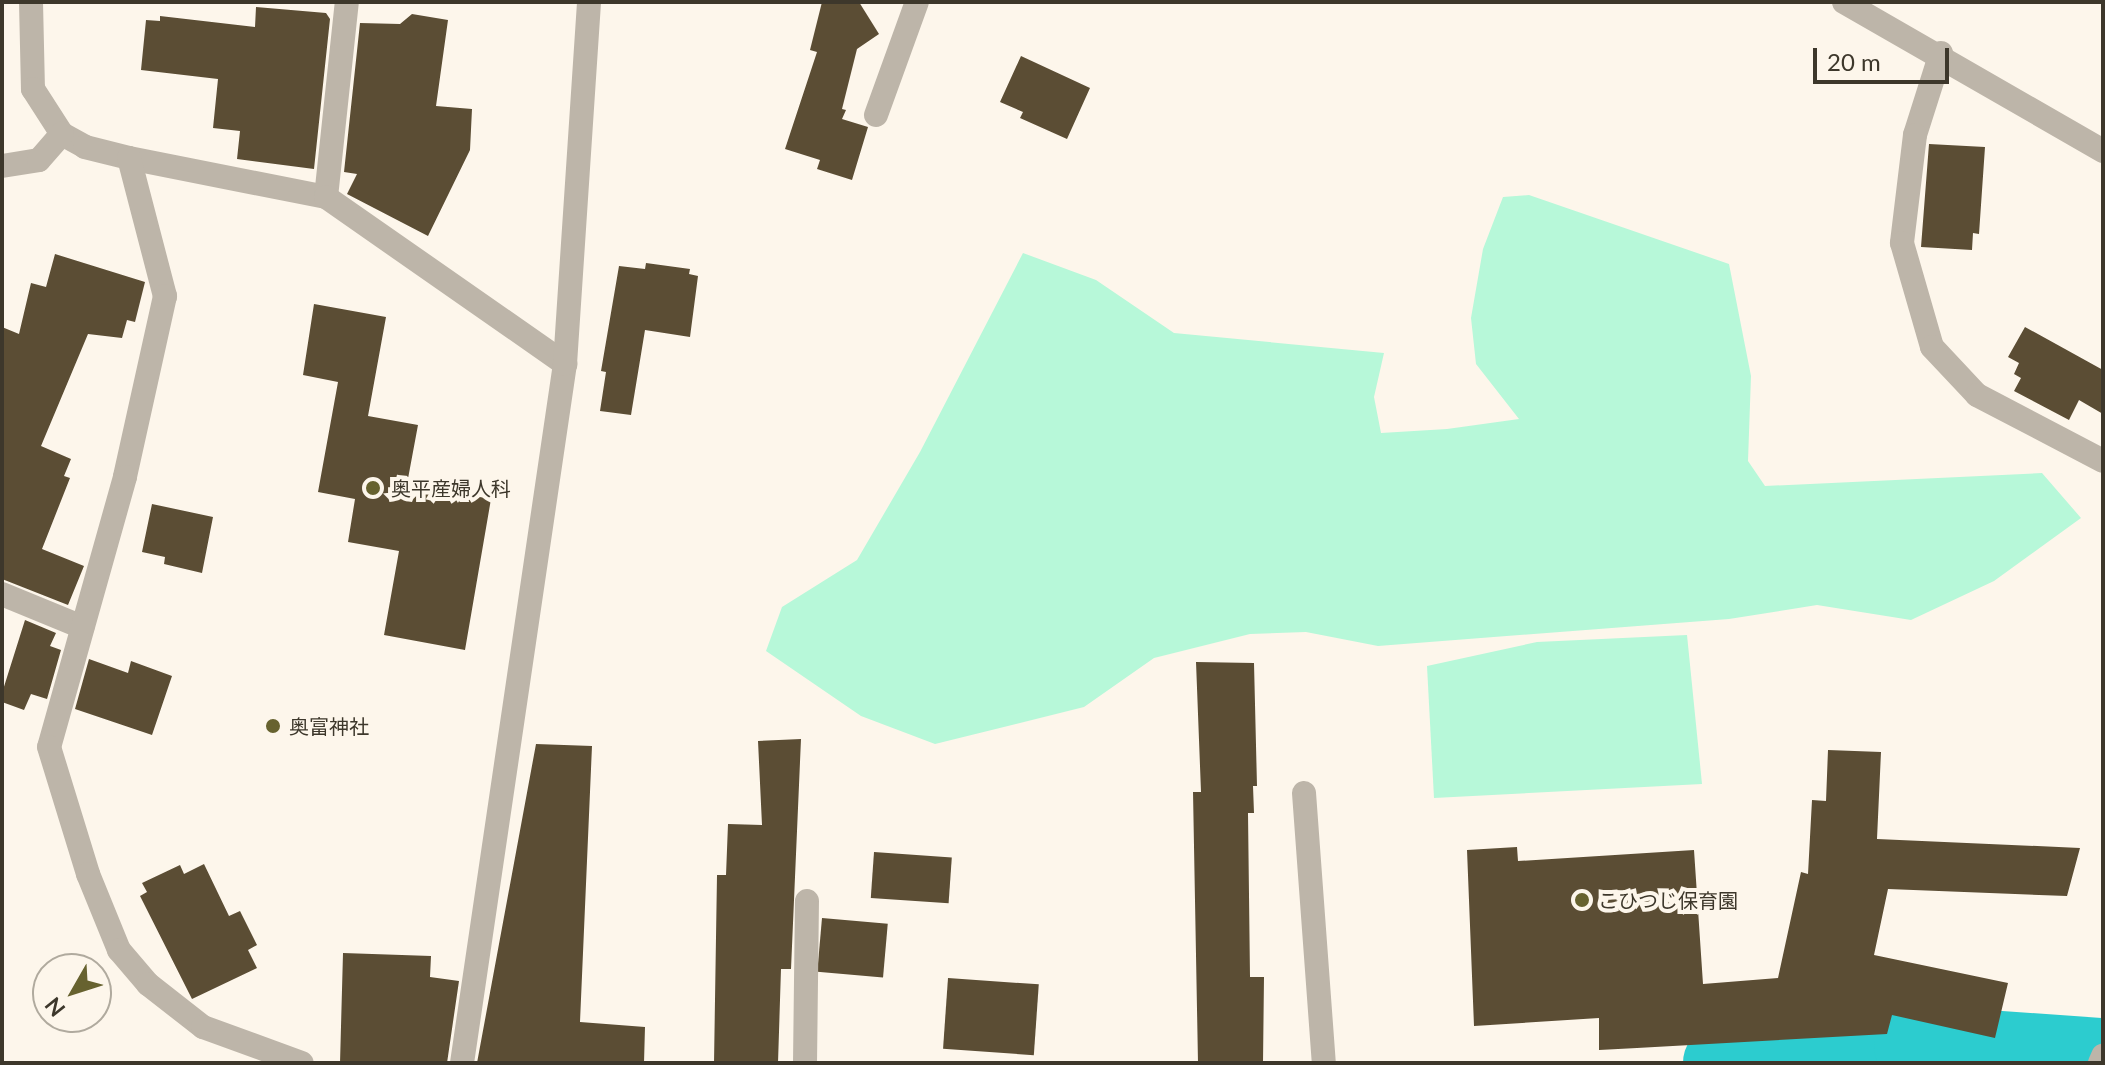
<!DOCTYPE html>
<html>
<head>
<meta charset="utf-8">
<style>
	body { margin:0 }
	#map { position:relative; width:2105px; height:1065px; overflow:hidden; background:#fdf6eb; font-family:Lato,"Noto Sans JP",sans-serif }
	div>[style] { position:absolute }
	.green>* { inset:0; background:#b7f8d9 }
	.river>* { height:82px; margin:-41px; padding:0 41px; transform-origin:41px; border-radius:41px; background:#2ccccf }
	.building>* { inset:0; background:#5b4d34; transform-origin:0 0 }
	.service>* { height:24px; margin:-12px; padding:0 12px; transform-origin:12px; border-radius:12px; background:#bdb5a9 }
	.minor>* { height:24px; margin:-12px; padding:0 12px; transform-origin:12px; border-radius:12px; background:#bdb5a9 }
	.dots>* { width:22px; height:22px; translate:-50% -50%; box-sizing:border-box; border:4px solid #fdf6eb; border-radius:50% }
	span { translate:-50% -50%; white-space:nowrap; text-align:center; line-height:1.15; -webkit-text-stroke:8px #fdf6eb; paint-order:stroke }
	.poi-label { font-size:20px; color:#3d372b }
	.left { translate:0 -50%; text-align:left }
	.frame { position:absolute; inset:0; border:4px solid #3d372b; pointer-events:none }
	.north { position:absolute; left:32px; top:953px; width:80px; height:80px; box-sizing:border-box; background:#fdf6eb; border:2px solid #b0aa9e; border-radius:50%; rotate:231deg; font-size:22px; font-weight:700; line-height:32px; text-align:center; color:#3d372b }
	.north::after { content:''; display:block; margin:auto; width:28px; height:36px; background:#67622f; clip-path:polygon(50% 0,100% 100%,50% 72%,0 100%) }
	.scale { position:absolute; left:1813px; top:48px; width:136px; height:36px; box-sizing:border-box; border:4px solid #3d372b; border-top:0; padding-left:10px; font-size:24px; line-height:28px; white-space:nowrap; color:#3d372b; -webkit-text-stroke:6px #fdf6eb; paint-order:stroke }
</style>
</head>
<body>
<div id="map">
	<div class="green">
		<i style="clip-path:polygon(1529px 195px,1729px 264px,1751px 376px,1748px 461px,1765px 486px,2042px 473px,2081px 518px,1994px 581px,1911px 620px,1817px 605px,1729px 619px,1378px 646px,1306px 632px,1250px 634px,1154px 658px,1084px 707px,935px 744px,861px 716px,766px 651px,782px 607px,857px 560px,920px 452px,1023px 253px,1096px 280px,1174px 333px,1384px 353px,1374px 397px,1381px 433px,1447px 429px,1519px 419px,1476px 364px,1471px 318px,1483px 249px,1503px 197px)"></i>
		<i style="clip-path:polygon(1687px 635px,1702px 784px,1434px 798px,1427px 666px,1537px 642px)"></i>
	</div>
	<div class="river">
		<i style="left:1724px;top:1063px;width:192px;rotate:-5.1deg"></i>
		<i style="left:1915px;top:1046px;width:188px;rotate:4deg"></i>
	</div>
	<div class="building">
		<i style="clip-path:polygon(822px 2px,859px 2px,879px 34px,857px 49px,842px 109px,846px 110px,842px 119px,868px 127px,852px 180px,817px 169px,820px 160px,785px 149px,817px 52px,810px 50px)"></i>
		<i style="clip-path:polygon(256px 7px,326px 13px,330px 19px,314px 169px,237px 159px,240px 131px,213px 128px,218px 79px,141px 70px,146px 20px,160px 21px,160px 16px,255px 27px)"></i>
		<i style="clip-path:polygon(412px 14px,448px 20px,436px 106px,472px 109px,470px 150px,428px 236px,347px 194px,357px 174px,344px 172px,360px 23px,400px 24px)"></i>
		<i style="clip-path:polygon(1021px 56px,1090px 88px,1067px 139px,1020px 118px,1023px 112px,1000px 102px)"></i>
		<i style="clip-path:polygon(1929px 144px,1985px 147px,1979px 234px,1973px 233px,1972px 250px,1921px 247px)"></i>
		<i style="clip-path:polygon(55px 254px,145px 282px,135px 322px,127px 320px,122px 338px,88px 334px,41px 446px,71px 459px,64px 476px,70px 478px,42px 549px,84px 566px,68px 605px,2px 579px,2px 327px,19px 334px,31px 283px,46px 287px)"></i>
		<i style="clip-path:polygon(646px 263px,690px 269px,689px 274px,698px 276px,690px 337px,645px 330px,631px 415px,600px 411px,606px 372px,601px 371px,619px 266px,645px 269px)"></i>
		<i style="clip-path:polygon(314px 304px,386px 317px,368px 416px,418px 425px,407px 484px,491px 499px,465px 650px,384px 635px,399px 551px,348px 542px,355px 499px,318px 492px,338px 382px,303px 375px)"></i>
		<i style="clip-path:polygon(2025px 327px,2103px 370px,2103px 414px,2079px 400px,2069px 420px,2014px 391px,2021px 378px,2014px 374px,2019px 363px,2008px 357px)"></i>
		<i style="clip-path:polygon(152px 504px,213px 517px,202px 573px,164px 564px,165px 557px,142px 552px)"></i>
		<i style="clip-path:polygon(25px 620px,56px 633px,50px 646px,61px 650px,47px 699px,31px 694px,24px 710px,2px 702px,2px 693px)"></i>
		<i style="clip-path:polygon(89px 659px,128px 673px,131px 661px,172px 676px,152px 735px,75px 709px)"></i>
		<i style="clip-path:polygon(1196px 662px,1254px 663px,1257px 786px,1253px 786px,1254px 813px,1248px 813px,1250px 977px,1264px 977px,1263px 1063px,1198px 1063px,1193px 792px,1201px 792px)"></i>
		<i style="clip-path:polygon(801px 739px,791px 969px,781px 969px,778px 1063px,714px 1063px,717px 875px,726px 875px,728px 824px,762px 825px,758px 741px)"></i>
		<i style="clip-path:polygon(536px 744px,592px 746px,580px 1022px,645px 1027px,644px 1063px,477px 1063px)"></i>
		<i style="clip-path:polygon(1828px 750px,1881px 752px,1877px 839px,2080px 848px,2067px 896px,1888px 889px,1874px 955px,2008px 983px,1995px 1038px,1892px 1015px,1887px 1034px,1637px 1048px,1599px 1050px,1599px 1018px,1474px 1026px,1467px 850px,1517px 847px,1518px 861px,1694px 850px,1703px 984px,1778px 978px,1801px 872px,1808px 874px,1812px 800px,1826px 801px)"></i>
		<i style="left:874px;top:852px;width:78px;height:46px;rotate:4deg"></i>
		<i style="clip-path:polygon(204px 864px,229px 916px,240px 911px,257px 945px,248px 950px,257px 968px,192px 999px,140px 896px,147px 892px,142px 883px,180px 865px,184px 874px)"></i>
		<i style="left:822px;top:918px;width:66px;height:54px;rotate:5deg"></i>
		<i style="clip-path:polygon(343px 953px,431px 956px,430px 977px,459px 981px,447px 1063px,340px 1063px)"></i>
		<i style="left:948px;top:978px;width:91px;height:71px;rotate:4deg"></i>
	</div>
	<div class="service">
		<i style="left:876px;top:115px;width:120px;rotate:-70.1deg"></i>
		<i style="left:2px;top:594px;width:87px;rotate:22.4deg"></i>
	</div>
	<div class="minor">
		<i style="left:31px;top:2px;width:87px;rotate:88.7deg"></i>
		<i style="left:33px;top:89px;width:54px;rotate:57.2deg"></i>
		<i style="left:62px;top:134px;width:26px;rotate:29deg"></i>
		<i style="left:85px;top:147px;width:45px;rotate:14deg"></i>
		<i style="left:129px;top:158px;width:201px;rotate:11.2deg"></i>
		<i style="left:326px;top:197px;width:196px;rotate:-83.9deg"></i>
		<i style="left:1844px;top:2px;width:299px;rotate:29.9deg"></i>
		<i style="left:1941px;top:53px;width:86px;rotate:107.6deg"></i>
		<i style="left:1915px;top:135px;width:109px;rotate:96.9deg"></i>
		<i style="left:1902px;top:243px;width:108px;rotate:73.9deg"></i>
		<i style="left:1932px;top:347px;width:66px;rotate:46.8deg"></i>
		<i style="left:1977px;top:395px;width:142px;rotate:27.6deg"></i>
		<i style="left:129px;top:158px;width:143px;rotate:75.4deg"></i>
		<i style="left:165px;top:296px;width:185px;rotate:102.5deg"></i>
		<i style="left:125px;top:477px;width:280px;rotate:105.7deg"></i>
		<i style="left:49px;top:747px;width:133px;rotate:72.9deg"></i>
		<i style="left:88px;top:874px;width:82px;rotate:67.8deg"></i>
		<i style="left:119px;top:950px;width:45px;rotate:49.5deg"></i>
		<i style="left:148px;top:984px;width:70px;rotate:38deg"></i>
		<i style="left:203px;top:1027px;width:105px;rotate:20deg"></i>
		<i style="left:2px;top:166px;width:37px;rotate:-9deg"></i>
		<i style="left:39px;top:160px;width:35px;rotate:-49deg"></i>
		<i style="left:326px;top:197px;width:292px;rotate:34.9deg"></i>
		<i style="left:1304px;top:793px;width:271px;rotate:85.8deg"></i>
		<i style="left:462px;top:1063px;width:707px;rotate:-81.62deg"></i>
		<i style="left:565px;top:364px;width:363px;rotate:-86.2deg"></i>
		<i style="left:805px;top:1063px;width:162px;rotate:-89.3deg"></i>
		<i style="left:2100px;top:1063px;width:8px;rotate:-67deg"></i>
	</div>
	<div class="dots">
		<i style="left:373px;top:488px;background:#67622f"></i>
		<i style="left:273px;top:726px;background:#67622f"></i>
		<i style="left:1582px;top:900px;background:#67622f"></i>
	</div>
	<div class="poi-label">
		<span class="left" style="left:391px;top:488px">奥平産婦人科</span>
		<span class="left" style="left:289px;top:726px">奥富神社</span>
		<span class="left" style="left:1598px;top:900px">こひつじ保育園</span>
	</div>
	<div class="frame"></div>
	<div class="north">N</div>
	<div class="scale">20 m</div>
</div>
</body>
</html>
